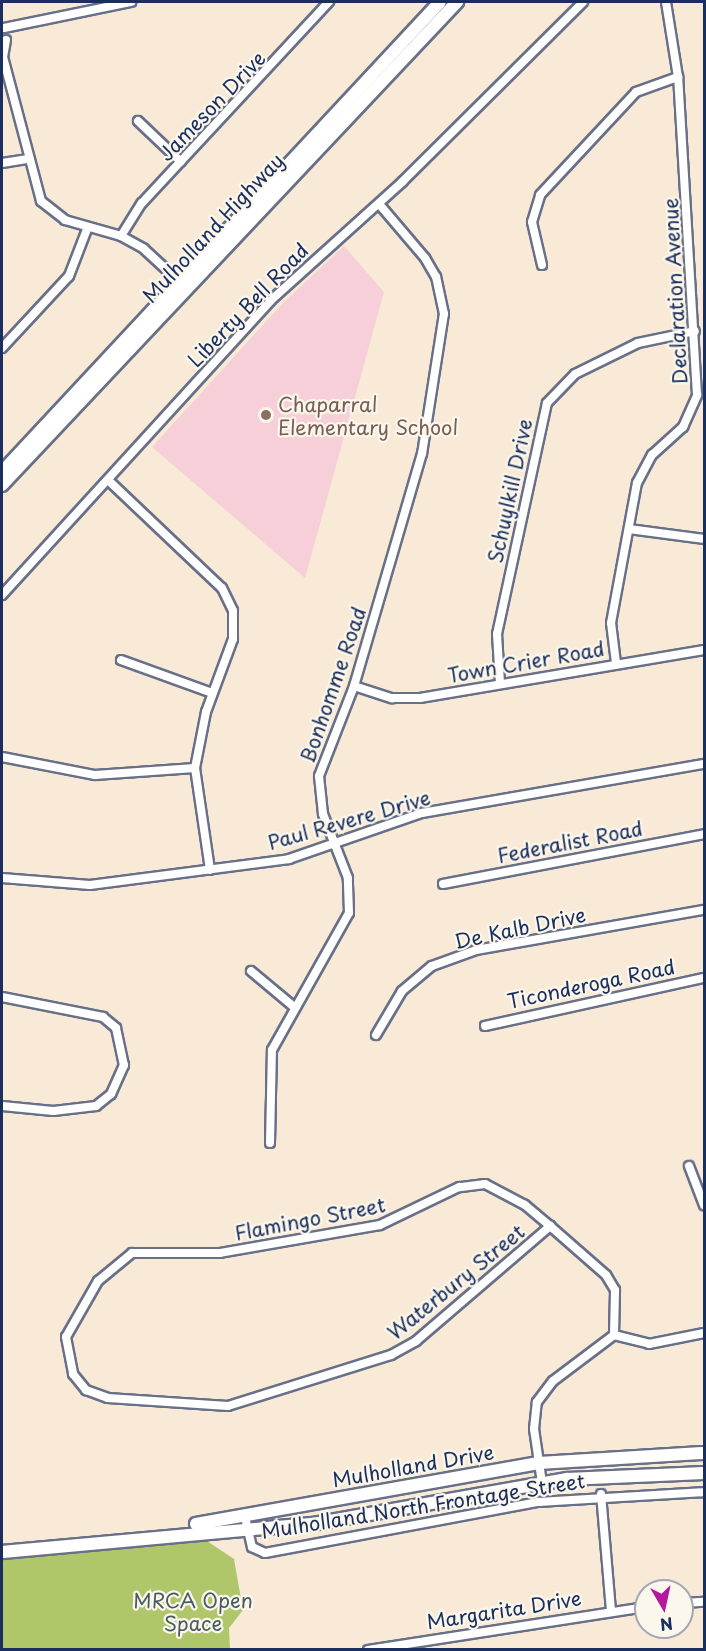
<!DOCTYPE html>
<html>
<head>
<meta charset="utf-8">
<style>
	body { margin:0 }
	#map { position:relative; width:706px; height:1651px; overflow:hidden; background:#f8ead6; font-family:"Playpen Sans",sans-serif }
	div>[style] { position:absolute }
	.built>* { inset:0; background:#f6cfd8 }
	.green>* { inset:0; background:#b0c66b }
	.roads { filter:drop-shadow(2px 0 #687088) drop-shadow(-2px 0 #687088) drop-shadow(0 2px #687088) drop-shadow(0 -2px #687088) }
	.minor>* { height:8px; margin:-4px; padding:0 4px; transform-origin:4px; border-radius:4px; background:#fff }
	.secondary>* { height:12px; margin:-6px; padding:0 6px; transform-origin:6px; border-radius:6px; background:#fff }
	.dots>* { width:16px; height:16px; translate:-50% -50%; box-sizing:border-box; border:3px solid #fbf7ec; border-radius:50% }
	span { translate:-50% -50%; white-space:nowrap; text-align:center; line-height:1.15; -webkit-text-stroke:4.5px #fbf7ec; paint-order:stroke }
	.street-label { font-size:20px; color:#1b2f5e }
	.education-label { font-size:20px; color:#785e54 }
	.left { translate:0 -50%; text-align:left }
	.park-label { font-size:20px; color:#485c62 }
	.frame { position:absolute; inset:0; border:3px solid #1b2f5e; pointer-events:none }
	.north { position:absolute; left:634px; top:1579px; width:60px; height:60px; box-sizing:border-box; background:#fbf7ec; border:2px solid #a1a7b3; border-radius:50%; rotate:171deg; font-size:16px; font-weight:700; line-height:24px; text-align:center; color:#1b2f5e }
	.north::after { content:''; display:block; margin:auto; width:21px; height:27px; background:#b5179e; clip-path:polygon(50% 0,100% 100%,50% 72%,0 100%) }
</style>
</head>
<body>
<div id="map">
	<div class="built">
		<i style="clip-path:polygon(344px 246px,384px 292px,305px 578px,152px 447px,282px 304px)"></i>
	</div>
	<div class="green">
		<i style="clip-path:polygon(190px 1538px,204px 1539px,234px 1559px,243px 1610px,229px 1628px,230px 1649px,2px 1650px,2px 1557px)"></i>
	</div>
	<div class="roads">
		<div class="minor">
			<i style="left:4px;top:28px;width:130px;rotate:-11.6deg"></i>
			<i style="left:6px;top:40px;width:17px;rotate:100deg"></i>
			<i style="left:3px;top:57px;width:149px;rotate:75.2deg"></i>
			<i style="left:41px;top:201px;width:31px;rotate:38deg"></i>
			<i style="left:65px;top:220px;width:58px;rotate:15.9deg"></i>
			<i style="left:121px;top:236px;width:26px;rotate:29deg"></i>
			<i style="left:144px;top:249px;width:52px;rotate:42.6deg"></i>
			<i style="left:138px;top:121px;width:59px;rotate:43.6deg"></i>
			<i style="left:2px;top:163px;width:25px;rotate:-9deg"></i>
			<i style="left:121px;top:236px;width:39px;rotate:-58deg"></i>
			<i style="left:142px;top:203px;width:275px;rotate:-47.1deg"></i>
			<i style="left:542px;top:265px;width:44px;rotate:-103.1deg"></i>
			<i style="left:532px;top:222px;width:28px;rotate:-73deg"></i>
			<i style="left:540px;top:195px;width:141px;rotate:-47deg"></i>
			<i style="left:636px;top:92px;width:45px;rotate:-19.7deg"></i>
			<i style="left:2px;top:348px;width:98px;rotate:-47.1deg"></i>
			<i style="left:69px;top:276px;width:50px;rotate:-69deg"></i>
			<i style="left:108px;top:480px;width:157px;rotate:43.5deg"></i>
			<i style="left:222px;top:588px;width:25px;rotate:64deg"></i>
			<i style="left:233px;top:611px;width:28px;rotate:90deg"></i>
			<i style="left:233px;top:639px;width:78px;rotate:110.3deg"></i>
			<i style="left:206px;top:712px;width:57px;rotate:101.1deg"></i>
			<i style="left:195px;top:768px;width:103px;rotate:81.6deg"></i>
			<i style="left:629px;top:529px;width:76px;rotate:7.6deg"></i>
			<i style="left:2px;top:595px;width:398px;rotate:-47.6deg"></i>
			<i style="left:270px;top:301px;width:178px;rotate:-42deg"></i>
			<i style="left:402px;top:182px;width:255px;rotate:-44.8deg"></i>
			<i style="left:121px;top:660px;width:97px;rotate:19.9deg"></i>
			<i style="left:616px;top:663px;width:40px;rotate:-97.1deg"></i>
			<i style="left:611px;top:623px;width:142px;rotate:-79.5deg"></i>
			<i style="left:637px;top:483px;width:32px;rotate:-62deg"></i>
			<i style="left:652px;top:455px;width:42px;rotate:-42.1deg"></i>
			<i style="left:683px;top:427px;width:35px;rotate:-66deg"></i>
			<i style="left:697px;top:395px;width:319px;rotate:-93.4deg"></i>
			<i style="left:678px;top:77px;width:76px;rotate:-99.1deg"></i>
			<i style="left:500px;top:683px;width:49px;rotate:-93.5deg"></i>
			<i style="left:497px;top:634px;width:236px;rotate:-77.8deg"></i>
			<i style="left:547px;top:403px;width:40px;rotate:-46deg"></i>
			<i style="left:575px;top:374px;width:70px;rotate:-26.2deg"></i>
			<i style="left:638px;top:343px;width:58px;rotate:-11.9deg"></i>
			<i style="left:354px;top:686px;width:40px;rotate:18deg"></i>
			<i style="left:392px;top:698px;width:28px"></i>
			<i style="left:420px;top:698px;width:288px;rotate:-9.6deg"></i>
			<i style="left:2px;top:757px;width:95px;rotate:11deg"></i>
			<i style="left:95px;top:775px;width:100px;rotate:-4deg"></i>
			<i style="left:2px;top:878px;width:88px;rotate:4.5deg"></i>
			<i style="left:90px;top:885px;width:201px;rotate:-7.4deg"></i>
			<i style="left:289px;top:859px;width:141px;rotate:-19.1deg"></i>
			<i style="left:422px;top:813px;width:286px;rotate:-9.9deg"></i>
			<i style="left:443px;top:884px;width:266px;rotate:-10.8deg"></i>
			<i style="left:251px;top:971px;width:56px;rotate:39.9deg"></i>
			<i style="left:2px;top:997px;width:103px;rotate:11.2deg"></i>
			<i style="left:103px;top:1017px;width:17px;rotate:40deg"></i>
			<i style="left:116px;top:1028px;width:38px;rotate:78deg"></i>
			<i style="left:124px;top:1065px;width:32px;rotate:114deg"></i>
			<i style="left:111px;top:1094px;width:19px;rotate:141deg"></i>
			<i style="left:96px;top:1106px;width:43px;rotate:173.4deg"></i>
			<i style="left:53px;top:1111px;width:51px;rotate:-174.4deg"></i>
			<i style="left:485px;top:1026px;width:224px;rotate:-12.4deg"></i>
			<i style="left:376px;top:1035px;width:51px;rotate:-59.4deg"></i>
			<i style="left:402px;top:991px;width:39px;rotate:-40deg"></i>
			<i style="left:432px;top:966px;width:47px;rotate:-20deg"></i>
			<i style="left:476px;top:950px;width:231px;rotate:-10deg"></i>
			<i style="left:270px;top:1143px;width:93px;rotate:-88.8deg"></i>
			<i style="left:272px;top:1050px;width:157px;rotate:-60.7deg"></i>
			<i style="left:349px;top:913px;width:35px;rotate:-92deg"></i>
			<i style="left:348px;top:878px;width:69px;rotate:-111.3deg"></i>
			<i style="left:323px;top:814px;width:38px;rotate:-96deg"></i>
			<i style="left:319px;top:776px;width:97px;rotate:-68.7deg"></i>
			<i style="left:354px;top:686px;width:242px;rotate:-73.7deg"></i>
			<i style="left:422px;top:454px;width:142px;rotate:-81.1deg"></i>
			<i style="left:444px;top:314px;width:38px;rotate:-102deg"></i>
			<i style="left:436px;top:277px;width:22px;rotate:-120deg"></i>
			<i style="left:425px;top:258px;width:71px;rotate:-130.4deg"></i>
			<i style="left:689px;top:1166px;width:42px;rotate:69deg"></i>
			<i style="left:614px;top:1335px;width:36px;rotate:14deg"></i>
			<i style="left:649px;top:1344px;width:56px;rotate:-11.3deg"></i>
			<i style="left:542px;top:1483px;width:55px;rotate:-98.4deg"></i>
			<i style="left:534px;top:1429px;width:27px;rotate:-84deg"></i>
			<i style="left:537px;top:1402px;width:26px;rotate:-53deg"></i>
			<i style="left:553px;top:1381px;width:76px;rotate:-37deg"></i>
			<i style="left:614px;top:1335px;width:45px;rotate:-88.7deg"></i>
			<i style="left:615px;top:1290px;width:17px;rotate:-121deg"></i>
			<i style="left:606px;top:1275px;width:74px;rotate:-138.8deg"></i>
			<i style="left:550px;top:1226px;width:33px;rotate:-140deg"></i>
			<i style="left:525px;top:1205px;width:45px;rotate:-152.3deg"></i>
			<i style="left:485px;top:1184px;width:26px;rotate:173deg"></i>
			<i style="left:459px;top:1187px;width:88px;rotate:154.3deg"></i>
			<i style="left:380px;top:1225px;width:162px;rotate:170.1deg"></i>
			<i style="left:220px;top:1253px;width:88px;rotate:180deg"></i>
			<i style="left:132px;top:1253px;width:44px;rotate:140.5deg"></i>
			<i style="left:98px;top:1281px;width:64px;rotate:119.7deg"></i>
			<i style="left:66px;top:1337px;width:38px;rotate:79deg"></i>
			<i style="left:73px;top:1374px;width:21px;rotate:51deg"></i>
			<i style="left:86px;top:1390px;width:23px;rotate:20deg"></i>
			<i style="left:108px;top:1398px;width:120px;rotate:3.8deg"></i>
			<i style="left:228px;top:1406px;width:171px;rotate:-17.4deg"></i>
			<i style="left:391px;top:1355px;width:29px;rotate:-29deg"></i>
			<i style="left:416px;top:1341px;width:177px;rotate:-40.6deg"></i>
			<i style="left:601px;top:1494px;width:117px;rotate:85.1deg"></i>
			<i style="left:245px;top:1517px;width:31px;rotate:77deg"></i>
			<i style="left:252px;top:1547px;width:14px;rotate:25deg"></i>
			<i style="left:265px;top:1553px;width:278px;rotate:-10.6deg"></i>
			<i style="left:538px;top:1502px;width:166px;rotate:-3.4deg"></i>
			<i style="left:682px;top:1603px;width:22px;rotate:-3deg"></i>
			<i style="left:368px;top:1650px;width:281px;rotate:-8.8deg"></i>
		</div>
		<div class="secondary">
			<i style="left:2px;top:472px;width:642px;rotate:-47.02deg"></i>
			<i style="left:2px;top:485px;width:664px;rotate:-46.71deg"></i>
			<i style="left:196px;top:1524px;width:348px;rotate:-10.1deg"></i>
			<i style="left:539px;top:1463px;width:165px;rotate:-3.5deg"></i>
			<i style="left:2px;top:1552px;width:318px;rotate:-5.2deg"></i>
			<i style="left:319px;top:1523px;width:252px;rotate:-10.1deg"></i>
			<i style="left:567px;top:1479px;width:137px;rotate:-2.5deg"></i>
		</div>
	</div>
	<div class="dots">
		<i style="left:266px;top:415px;background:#8d6e63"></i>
	</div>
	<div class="street-label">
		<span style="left:212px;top:106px;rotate:-46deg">Jameson Drive</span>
		<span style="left:213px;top:228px;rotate:-47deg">Mulholland Highway</span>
		<span style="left:675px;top:291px;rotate:-93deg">Declaration Avenue</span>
		<span style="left:248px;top:305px;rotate:-46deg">Liberty Bell Road</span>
		<span style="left:510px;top:491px;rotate:-78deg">Schuylkill Drive</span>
		<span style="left:526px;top:662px;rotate:-10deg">Town Crier Road</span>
		<span style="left:333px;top:685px;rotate:-71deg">Bonhomme Road</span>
		<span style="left:349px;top:820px;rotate:-16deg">Paul Revere Drive</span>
		<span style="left:570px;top:842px;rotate:-11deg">Federalist Road</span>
		<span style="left:520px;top:928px;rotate:-12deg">De Kalb Drive</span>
		<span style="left:591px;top:984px;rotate:-12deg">Ticonderoga Road</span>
		<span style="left:310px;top:1219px;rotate:-11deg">Flamingo Street</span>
		<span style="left:456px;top:1282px;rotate:-39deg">Waterbury Street</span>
		<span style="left:413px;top:1466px;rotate:-10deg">Mulholland Drive</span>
		<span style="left:423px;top:1506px;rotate:-9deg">Mulholland North Frontage Street</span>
		<span style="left:504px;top:1610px;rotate:-9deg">Margarita Drive</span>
	</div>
	<div class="education-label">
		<span class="left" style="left:278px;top:416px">Chaparral<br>Elementary School</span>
	</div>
	<div class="park-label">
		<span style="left:193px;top:1612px">MRCA Open<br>Space</span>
	</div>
	<div class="frame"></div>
	<div class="north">N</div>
</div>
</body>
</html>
